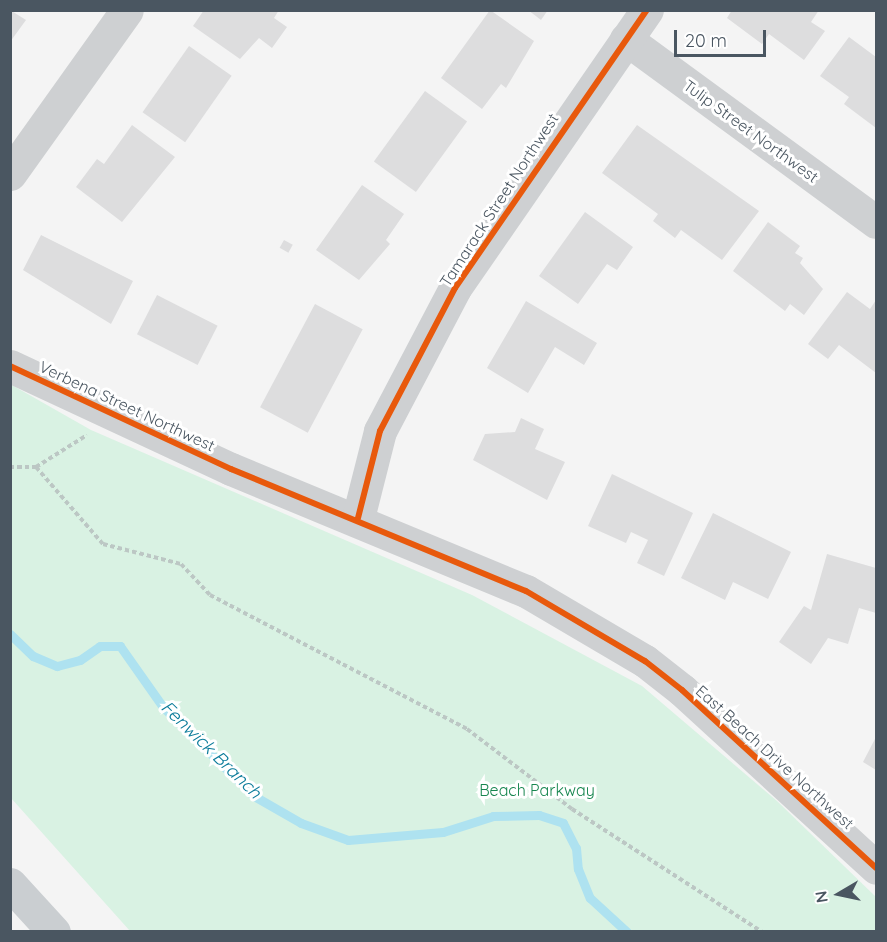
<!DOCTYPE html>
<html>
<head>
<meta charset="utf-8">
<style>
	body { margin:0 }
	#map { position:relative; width:887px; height:942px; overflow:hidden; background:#f4f4f4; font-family:Quicksand,sans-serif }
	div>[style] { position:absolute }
	.green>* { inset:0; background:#d9f2e3 }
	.stream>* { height:9px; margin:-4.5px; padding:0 4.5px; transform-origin:4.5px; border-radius:4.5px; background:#aee2f0 }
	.building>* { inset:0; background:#ddddde; transform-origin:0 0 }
	.path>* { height:4px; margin-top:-2px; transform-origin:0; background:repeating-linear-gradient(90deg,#bcc7c4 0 4.5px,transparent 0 7.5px) }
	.minor>* { height:33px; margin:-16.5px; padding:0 16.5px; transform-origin:16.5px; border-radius:16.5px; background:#ced0d2 }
	.major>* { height:33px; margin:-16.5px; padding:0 16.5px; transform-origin:16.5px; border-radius:16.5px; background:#caced1 }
	.cycleway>* { height:6px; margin:-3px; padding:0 3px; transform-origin:3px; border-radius:3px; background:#e8590c }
	span { translate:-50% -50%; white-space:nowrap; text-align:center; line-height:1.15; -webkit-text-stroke:6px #fff; paint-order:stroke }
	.street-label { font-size:16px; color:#4a5661 }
	.park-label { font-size:16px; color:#17864f }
	.water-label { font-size:18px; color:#0c7c9b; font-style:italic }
	.frame { position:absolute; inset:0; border:12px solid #4a5661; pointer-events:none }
	.north { position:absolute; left:809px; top:864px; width:60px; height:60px; -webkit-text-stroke:4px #fff; paint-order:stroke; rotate:261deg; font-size:16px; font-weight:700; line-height:24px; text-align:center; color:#4a5661 }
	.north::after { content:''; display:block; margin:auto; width:21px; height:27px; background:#4a5661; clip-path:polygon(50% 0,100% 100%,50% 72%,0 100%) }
	.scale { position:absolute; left:674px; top:30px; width:92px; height:27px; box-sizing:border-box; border:3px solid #4a5661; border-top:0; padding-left:8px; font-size:18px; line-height:21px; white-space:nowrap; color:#4a5661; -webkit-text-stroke:4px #fff; paint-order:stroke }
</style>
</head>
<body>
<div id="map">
	<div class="green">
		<i style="clip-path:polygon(10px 384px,91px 430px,472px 595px,642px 686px,777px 801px,876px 897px,876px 931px,130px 931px,11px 798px)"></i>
	</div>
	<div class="stream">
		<i style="left:10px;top:634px;width:32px;rotate:44deg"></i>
		<i style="left:33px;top:656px;width:26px;rotate:23deg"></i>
		<i style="left:57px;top:666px;width:24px;rotate:-15deg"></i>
		<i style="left:80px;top:660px;width:24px;rotate:-35deg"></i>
		<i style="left:100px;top:646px;width:20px"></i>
		<i style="left:120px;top:646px;width:75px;rotate:54.8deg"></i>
		<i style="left:163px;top:707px;width:127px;rotate:44.4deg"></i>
		<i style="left:254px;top:796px;width:54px;rotate:29.9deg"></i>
		<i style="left:301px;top:823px;width:50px;rotate:19.9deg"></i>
		<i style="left:348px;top:840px;width:95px;rotate:-4.8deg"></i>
		<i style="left:443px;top:832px;width:52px;rotate:-17.7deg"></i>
		<i style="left:493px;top:816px;width:46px;rotate:-1.2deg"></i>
		<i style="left:539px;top:815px;width:25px;rotate:18deg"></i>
		<i style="left:563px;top:823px;width:28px;rotate:63deg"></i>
		<i style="left:576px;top:848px;width:21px;rotate:85deg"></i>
		<i style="left:578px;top:869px;width:31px;rotate:68deg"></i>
		<i style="left:590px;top:898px;width:50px;rotate:42.6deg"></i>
	</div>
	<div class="building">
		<i style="clip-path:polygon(10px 10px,26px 20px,10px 42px)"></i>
		<i style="clip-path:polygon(204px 10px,279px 10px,274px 18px,287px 27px,272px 48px,259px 38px,240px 59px,193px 26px)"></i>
		<i style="clip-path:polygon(490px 10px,534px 41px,506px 88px,501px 84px,482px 109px,441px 78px)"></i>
		<i style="clip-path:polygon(528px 10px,548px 10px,541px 20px)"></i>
		<i style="clip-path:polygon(732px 10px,819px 10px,811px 22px,825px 31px,804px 60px,769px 34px,762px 44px,727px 18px)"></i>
		<i style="clip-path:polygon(849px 37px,876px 57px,876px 128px,844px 104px,849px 97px,820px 76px)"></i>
		<i style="left:189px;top:46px;width:52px;height:81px;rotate:35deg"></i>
		<i style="left:425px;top:91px;width:52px;height:87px;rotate:36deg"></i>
		<i style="clip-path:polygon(132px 125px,175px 157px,122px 222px,76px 187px,97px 159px,104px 164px)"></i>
		<i style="clip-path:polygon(637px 125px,759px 211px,722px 260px,681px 230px,675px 238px,653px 221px,658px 214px,602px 173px)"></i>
		<i style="clip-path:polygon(362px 185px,404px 214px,386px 240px,390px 244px,359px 280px,316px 250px)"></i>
		<i style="clip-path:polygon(585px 212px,633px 247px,617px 270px,607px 264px,578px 304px,539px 276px)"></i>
		<i style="clip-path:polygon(768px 222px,800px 246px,795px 253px,803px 258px,800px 263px,823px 289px,804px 315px,790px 304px,785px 311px,733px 271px)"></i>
		<i style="clip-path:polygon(41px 235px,133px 281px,111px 324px,23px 270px)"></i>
		<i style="left:284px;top:240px;width:10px;height:9px;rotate:29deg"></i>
		<i style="clip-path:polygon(847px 292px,870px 309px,876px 300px,876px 373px,839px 345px,828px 359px,808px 344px)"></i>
		<i style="left:157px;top:295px;width:68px;height:44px;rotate:27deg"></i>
		<i style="clip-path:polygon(526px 301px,597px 343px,584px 365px,555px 347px,528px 393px,487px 368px)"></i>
		<i style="left:315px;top:304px;width:54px;height:117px;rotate:28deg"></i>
		<i style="clip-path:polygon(521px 418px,544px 429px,535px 449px,565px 462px,547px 500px,473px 460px,485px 434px,515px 432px)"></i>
		<i style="clip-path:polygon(612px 474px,693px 513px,664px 576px,637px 563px,648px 540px,631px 532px,626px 543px,588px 526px)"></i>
		<i style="clip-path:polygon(713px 513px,791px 552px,768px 599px,733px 582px,725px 600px,681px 578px)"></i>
		<i style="clip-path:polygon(827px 554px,876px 568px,876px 613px,859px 608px,848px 644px,828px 638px,811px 664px,779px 642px,804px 606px,811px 610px)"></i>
		<i style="clip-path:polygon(876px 737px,876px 770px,863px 762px)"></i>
	</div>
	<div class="path">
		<i style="left:10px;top:467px;width:26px"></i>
		<i style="left:36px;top:467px;width:60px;rotate:-32.1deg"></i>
		<i style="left:36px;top:467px;width:102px;rotate:49deg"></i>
		<i style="left:103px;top:544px;width:81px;rotate:14.4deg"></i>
		<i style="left:181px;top:564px;width:42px;rotate:46.9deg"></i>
		<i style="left:210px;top:595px;width:290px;rotate:27.5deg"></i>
		<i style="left:467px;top:729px;width:132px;rotate:37.3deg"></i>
		<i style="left:572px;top:809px;width:226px;rotate:32.9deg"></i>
	</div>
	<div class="minor">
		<i style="left:626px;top:39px;width:310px;rotate:36.2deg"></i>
		<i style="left:10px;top:174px;width:201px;rotate:-54.5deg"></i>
		<i style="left:10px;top:366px;width:244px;rotate:25deg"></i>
		<i style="left:231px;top:469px;width:319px;rotate:22.5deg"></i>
		<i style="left:526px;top:591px;width:138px;rotate:30.5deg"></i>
		<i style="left:645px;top:661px;width:47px;rotate:38.1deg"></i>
		<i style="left:682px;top:690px;width:263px;rotate:42.5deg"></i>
		<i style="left:358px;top:518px;width:90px;rotate:-75.8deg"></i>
		<i style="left:380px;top:431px;width:161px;rotate:-62.3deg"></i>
		<i style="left:455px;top:288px;width:338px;rotate:-55.4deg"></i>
	</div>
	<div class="major">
		<i style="left:10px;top:884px;width:65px;rotate:47.5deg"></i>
	</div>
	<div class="cycleway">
		<i style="left:10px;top:366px;width:244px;rotate:25deg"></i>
		<i style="left:231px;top:469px;width:319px;rotate:22.5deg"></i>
		<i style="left:526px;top:591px;width:138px;rotate:30.5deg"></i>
		<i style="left:645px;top:661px;width:47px;rotate:38.1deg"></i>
		<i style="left:682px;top:690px;width:263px;rotate:42.5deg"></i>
		<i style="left:358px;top:518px;width:90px;rotate:-75.8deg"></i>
		<i style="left:380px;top:431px;width:161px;rotate:-62.3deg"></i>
		<i style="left:455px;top:288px;width:338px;rotate:-55.4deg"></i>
	</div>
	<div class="street-label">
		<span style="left:751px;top:131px;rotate:36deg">Tulip Street Northwest</span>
		<span style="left:499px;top:200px;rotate:-57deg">Tamarack Street Northwest</span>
		<span style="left:127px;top:406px;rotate:25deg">Verbena Street Northwest</span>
		<span style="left:775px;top:757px;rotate:42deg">East Beach Drive Northwest</span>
	</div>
	<div class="park-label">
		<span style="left:537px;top:790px">Beach Parkway</span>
	</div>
	<div class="water-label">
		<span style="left:211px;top:750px;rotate:44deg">Fenwick Branch</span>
	</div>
	<div class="frame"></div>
	<div class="north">N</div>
	<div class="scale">20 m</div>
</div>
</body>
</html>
